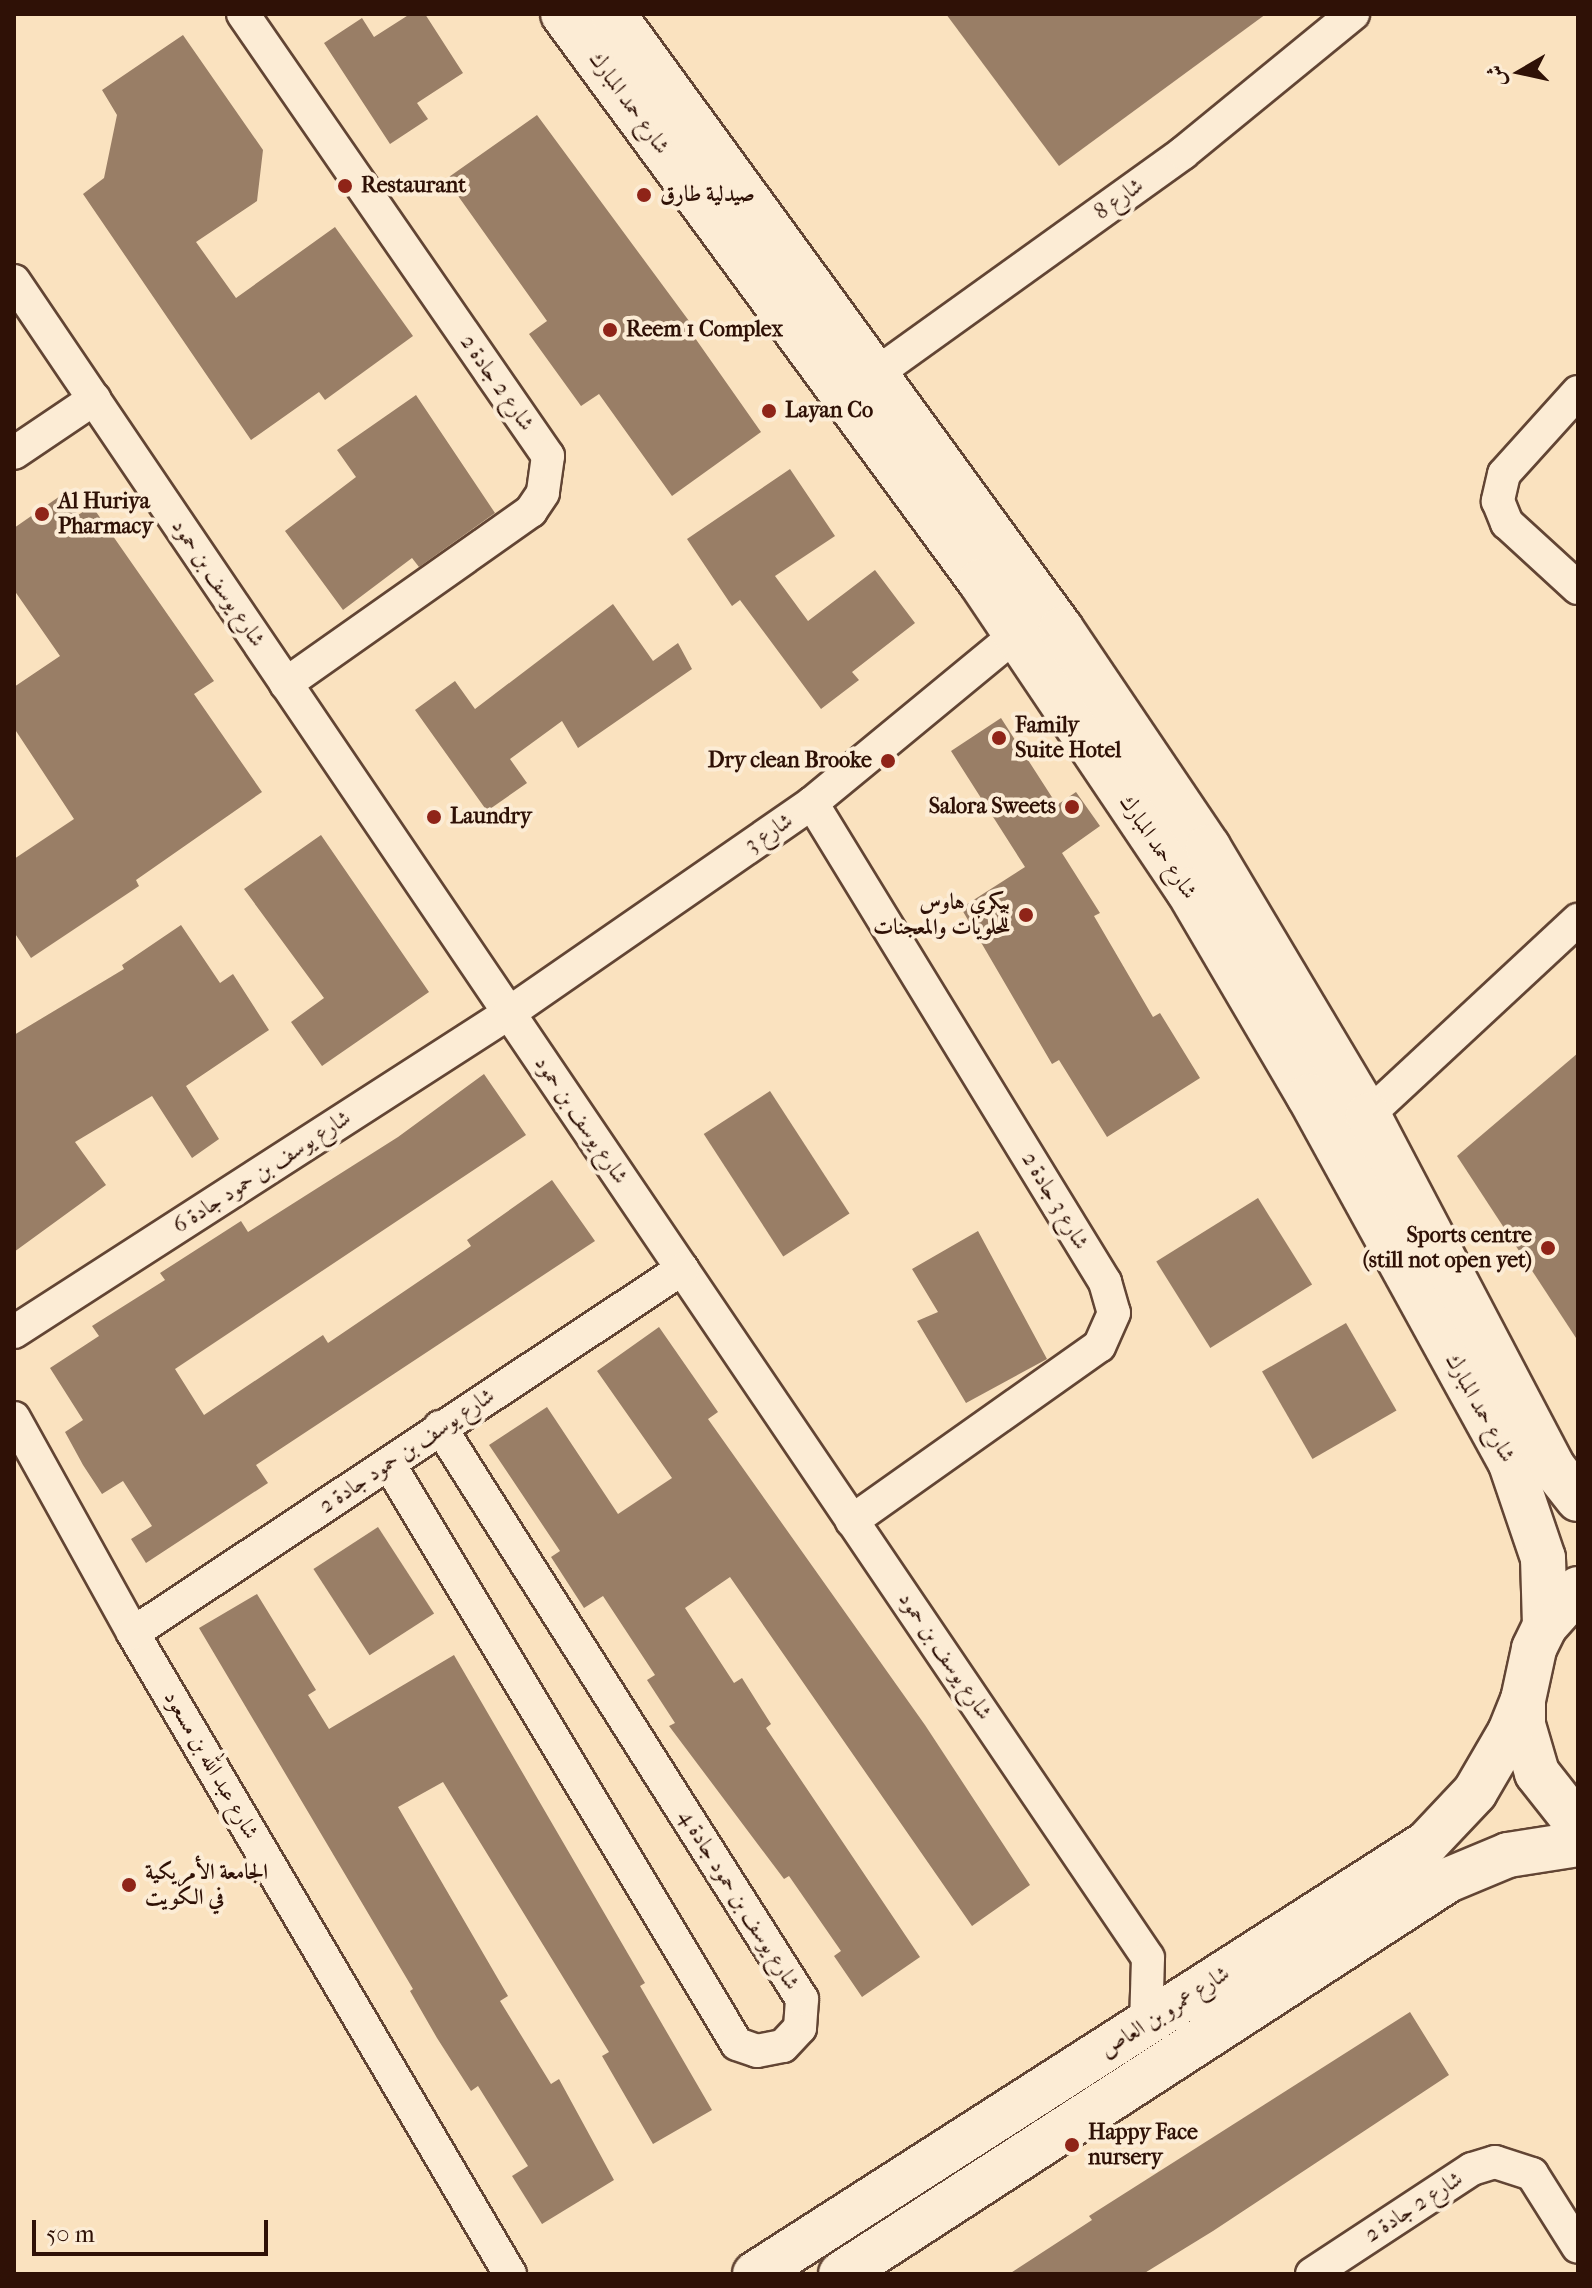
<!DOCTYPE html>
<html>
<head>
<meta charset="utf-8">
<style>
	body { margin:0 }
	#map { position:relative; width:1592px; height:2288px; overflow:hidden; background:#fae2bf; font-family:"IM FELL French Canon",Amiri,serif }
	div>[style] { position:absolute }
	.building>* { inset:0; background:#997e66; transform-origin:0 0 }
	.roads { filter:drop-shadow(2px 0 #624534) drop-shadow(-2px 0 #624534) drop-shadow(0 2px #624534) drop-shadow(0 -2px #624534) }
	.street>* { height:32px; margin:-16px; padding:0 16px; transform-origin:16px; border-radius:16px; background:#fcecd5 }
	.secondary>* { height:44px; margin:-22px; padding:0 22px; transform-origin:22px; border-radius:22px; background:#fcecd5 }
	.dots>* { width:22px; height:22px; translate:-50% -50%; box-sizing:border-box; border:4px solid #fcecd5; border-radius:50% }
	span { translate:-50% -50%; white-space:nowrap; text-align:center; line-height:1.15; -webkit-text-stroke:8px #fcecd5; paint-order:stroke }
	.street-label { font-size:22px; color:#2f1106 }
	.poi-label { font-size:22px; color:#2f1106; font-weight:700 }
	.left { translate:0 -50%; text-align:left }
	.right { translate:-100% -50%; text-align:right }
	.frame { position:absolute; inset:0; border:16px solid #2f1106; pointer-events:none }
	.north { position:absolute; left:1480px; top:32px; width:80px; height:80px; -webkit-text-stroke:6px #fcecd5; paint-order:stroke; rotate:261deg; font-size:22px; font-weight:700; line-height:32px; text-align:center; color:#2f1106 }
	.north::after { content:''; display:block; margin:auto; width:28px; height:36px; background:#2f1106; clip-path:polygon(50% 0,100% 100%,50% 72%,0 100%) }
	.scale { position:absolute; left:32px; top:2220px; width:236px; height:36px; box-sizing:border-box; border:4px solid #2f1106; border-top:0; padding-left:10px; font-size:24px; line-height:28px; white-space:nowrap; color:#2f1106; -webkit-text-stroke:6px #fcecd5; paint-order:stroke }
</style>
</head>
<body>
<div id="map">
	<div class="building">
		<i style="clip-path:polygon(410px 14px,425px 14px,463px 73px,417px 103px,428px 119px,390px 144px,324px 43px,362px 18px,374px 37px)"></i>
		<i style="clip-path:polygon(946px 14px,1266px 14px,1059px 166px)"></i>
		<i style="clip-path:polygon(183px 35px,263px 150px,257px 201px,196px 242px,236px 298px,335px 227px,413px 336px,325px 400px,319px 392px,251px 440px,83px 194px,104px 178px,117px 115px,102px 90px)"></i>
		<i style="clip-path:polygon(537px 115px,692px 325px,688px 328px,761px 432px,672px 496px,599px 394px,581px 406px,529px 334px,547px 321px,446px 179px)"></i>
		<i style="clip-path:polygon(416px 395px,495px 513px,419px 567px,412px 558px,343px 610px,285px 531px,356px 477px,337px 450px)"></i>
		<i style="clip-path:polygon(790px 469px,835px 536px,775px 576px,808px 621px,875px 570px,915px 623px,852px 672px,859px 680px,821px 709px,740px 600px,732px 606px,687px 539px)"></i>
		<i style="clip-path:polygon(63px 494px,78px 515px,92px 506px,214px 681px,194px 694px,262px 792px,136px 880px,139px 886px,31px 958px,14px 932px,14px 859px,74px 819px,14px 728px,14px 687px,60px 656px,14px 590px,14px 528px)"></i>
		<i style="clip-path:polygon(613px 604px,653px 661px,678px 643px,692px 669px,578px 748px,562px 721px,510px 759px,527px 783px,487px 811px,415px 710px,455px 681px,475px 709px)"></i>
		<i style="clip-path:polygon(1001px 718px,1057px 805px,1076px 792px,1100px 826px,1062px 853px,1100px 913px,1094px 916px,1153px 1017px,1160px 1013px,1200px 1078px,1107px 1137px,1059px 1060px,1052px 1064px,961px 908px,1025px 867px,951px 751px)"></i>
		<i style="clip-path:polygon(321px 835px,429px 992px,322px 1066px,291px 1022px,324px 998px,244px 889px)"></i>
		<i style="clip-path:polygon(181px 925px,220px 983px,233px 974px,269px 1030px,186px 1086px,219px 1139px,192px 1158px,152px 1096px,75px 1142px,106px 1185px,14px 1252px,14px 1035px,124px 969px,122px 965px)"></i>
		<i style="clip-path:polygon(1578px 1053px,1578px 1341px,1457px 1156px)"></i>
		<i style="clip-path:polygon(484px 1074px,526px 1135px,175px 1369px,204px 1415px,323px 1335px,328px 1343px,471px 1246px,467px 1240px,552px 1180px,595px 1241px,256px 1465px,268px 1483px,146px 1563px,131px 1539px,152px 1526px,123px 1481px,102px 1494px,83px 1465px,65px 1432px,83px 1420px,50px 1368px,99px 1336px,92px 1326px,165px 1280px,160px 1273px,241px 1221px,248px 1232px,398px 1137px)"></i>
		<i style="left:770px;top:1091px;width:146px;height:79px;rotate:57deg"></i>
		<i style="left:1258px;top:1198px;width:102px;height:120px;rotate:58deg"></i>
		<i style="clip-path:polygon(978px 1231px,1047px 1359px,966px 1403px,917px 1321px,938px 1312px,912px 1269px)"></i>
		<i style="left:1346px;top:1323px;width:101px;height:97px;rotate:60deg"></i>
		<i style="clip-path:polygon(659px 1327px,718px 1412px,708px 1419px,925px 1725px,1030px 1885px,972px 1926px,730px 1577px,685px 1608px,734px 1683px,742px 1678px,771px 1724px,766px 1728px,920px 1957px,862px 1997px,834px 1956px,841px 1951px,789px 1876px,784px 1879px,669px 1726px,675px 1723px,647px 1680px,655px 1675px,603px 1596px,584px 1608px,551px 1557px,560px 1551px,489px 1445px,547px 1407px,618px 1514px,672px 1478px,597px 1371px)"></i>
		<i style="left:378px;top:1527px;width:103px;height:77px;rotate:57deg"></i>
		<i style="clip-path:polygon(257px 1594px,316px 1690px,308px 1695px,329px 1729px,454px 1655px,645px 1983px,640px 1986px,712px 2110px,653px 2144px,602px 2056px,609px 2052px,443px 1782px,398px 1807px,508px 1996px,500px 2001px,551px 2084px,559px 2079px,614px 2180px,542px 2224px,512px 2176px,528px 2166px,478px 2086px,471px 2091px,437px 2038px,410px 1991px,413px 1989px,199px 1628px)"></i>
		<i style="clip-path:polygon(1410px 2012px,1449px 2075px,1213px 2231px,1143px 2274px,1009px 2274px,1092px 2220px,1089px 2216px)"></i>
	</div>
	<div class="roads">
		<div class="street">
			<i style="left:243px;top:14px;width:537px;rotate:55.39deg"></i>
			<i style="left:548px;top:456px;width:37px;rotate:98deg"></i>
			<i style="left:543px;top:493px;width:22px;rotate:124deg"></i>
			<i style="left:531px;top:511px;width:300px;rotate:144.8deg"></i>
			<i style="left:14px;top:281px;width:2024px;rotate:55.93deg"></i>
			<i style="left:1148px;top:1958px;width:66px;rotate:91.7deg"></i>
			<i style="left:877px;top:373px;width:377px;rotate:-35.7deg"></i>
			<i style="left:1183px;top:153px;width:220px;rotate:-39.3deg"></i>
			<i style="left:1578px;top:392px;width:110px;rotate:132.1deg"></i>
			<i style="left:1504px;top:474px;width:28px;rotate:103deg"></i>
			<i style="left:1498px;top:501px;width:24px;rotate:68deg"></i>
			<i style="left:1507px;top:523px;width:96px;rotate:42.5deg"></i>
			<i style="left:14px;top:453px;width:97px;rotate:-34deg"></i>
			<i style="left:812px;top:803px;width:562px;rotate:58.55deg"></i>
			<i style="left:1105px;top:1282px;width:32px;rotate:74deg"></i>
			<i style="left:1114px;top:1313px;width:36px;rotate:114deg"></i>
			<i style="left:1099px;top:1346px;width:303px;rotate:144.7deg"></i>
			<i style="left:1368px;top:1115px;width:287px;rotate:-42.9deg"></i>
			<i style="left:14px;top:1332px;width:589px;rotate:-32.8deg"></i>
			<i style="left:509px;top:1013px;width:369px;rotate:-34.7deg"></i>
			<i style="left:812px;top:803px;width:264px;rotate:-39.5deg"></i>
			<i style="left:14px;top:1418px;width:246px;rotate:61deg"></i>
			<i style="left:133px;top:1633px;width:744px;rotate:59.54deg"></i>
			<i style="left:389px;top:1464px;width:676px;rotate:59.04deg"></i>
			<i style="left:737px;top:2044px;width:21px;rotate:19deg"></i>
			<i style="left:757px;top:2051px;width:26px;rotate:-11deg"></i>
			<i style="left:783px;top:2046px;width:25px;rotate:-47deg"></i>
			<i style="left:800px;top:2028px;width:29px;rotate:-86deg"></i>
			<i style="left:802px;top:1999px;width:677px;rotate:-122.33deg"></i>
			<i style="left:133px;top:1633px;width:659px;rotate:-33.55deg"></i>
			<i style="left:1312px;top:2274px;width:191px;rotate:-33.3deg"></i>
			<i style="left:1472px;top:2169px;width:24px;rotate:-17deg"></i>
			<i style="left:1495px;top:2162px;width:39px;rotate:18deg"></i>
			<i style="left:1532px;top:2174px;width:86px;rotate:57.8deg"></i>
		</div>
		<div class="secondary">
			<i style="left:563px;top:14px;width:704px;rotate:53.67deg"></i>
			<i style="left:980px;top:581px;width:372px;rotate:56.1deg"></i>
			<i style="left:1188px;top:890px;width:239px;rotate:59.6deg"></i>
			<i style="left:1309px;top:1096px;width:417px;rotate:61.2deg"></i>
			<i style="left:1510px;top:1461px;width:102px;rotate:71.2deg"></i>
			<i style="left:1543px;top:1558px;width:68px;rotate:88.3deg"></i>
			<i style="left:613px;top:14px;width:761px;rotate:53.93deg"></i>
			<i style="left:1061px;top:629px;width:263px;rotate:56deg"></i>
			<i style="left:1208px;top:847px;width:312px;rotate:59.2deg"></i>
			<i style="left:1368px;top:1115px;width:396px;rotate:62.3deg"></i>
			<i style="left:1552px;top:1466px;width:42px;rotate:51.8deg"></i>
			<i style="left:1578px;top:1589px;width:50px;rotate:131.7deg"></i>
			<i style="left:1545px;top:1626px;width:25px;rotate:116deg"></i>
			<i style="left:1534px;top:1649px;width:52px;rotate:102.2deg"></i>
			<i style="left:1523px;top:1700px;width:25px;rotate:90deg"></i>
			<i style="left:1523px;top:1725px;width:50px;rotate:73.7deg"></i>
			<i style="left:1537px;top:1773px;width:66px;rotate:51.7deg"></i>
			<i style="left:755px;top:2274px;width:798px;rotate:-32.67deg"></i>
			<i style="left:1427px;top:1843px;width:70px;rotate:-46.7deg"></i>
			<i style="left:1475px;top:1792px;width:69px;rotate:-59.7deg"></i>
			<i style="left:1510px;top:1732px;width:35px;rotate:-68deg"></i>
			<i style="left:841px;top:2274px;width:724px;rotate:-32.99deg"></i>
			<i style="left:1448px;top:1880px;width:65px;rotate:-22.6deg"></i>
			<i style="left:1508px;top:1855px;width:71px;rotate:-8.9deg"></i>
		</div>
	</div>
	<div class="dots">
		<i style="left:345px;top:186px;background:#8f2418"></i>
		<i style="left:644px;top:195px;background:#8f2418"></i>
		<i style="left:610px;top:330px;background:#8f2418"></i>
		<i style="left:769px;top:411px;background:#8f2418"></i>
		<i style="left:42px;top:514px;background:#8f2418"></i>
		<i style="left:999px;top:738px;background:#8f2418"></i>
		<i style="left:888px;top:761px;background:#8f2418"></i>
		<i style="left:1072px;top:807px;background:#8f2418"></i>
		<i style="left:434px;top:817px;background:#8f2418"></i>
		<i style="left:1026px;top:915px;background:#8f2418"></i>
		<i style="left:1548px;top:1248px;background:#8f2418"></i>
		<i style="left:129px;top:1885px;background:#8f2418"></i>
		<i style="left:1072px;top:2145px;background:#8f2418"></i>
	</div>
	<div class="street-label">
		<span style="left:629px;top:103px;rotate:54deg">شارع حمد المبارك</span>
		<span style="left:1119px;top:199px;rotate:-36deg">شارع 8</span>
		<span style="left:497px;top:383px;rotate:55deg">شارع 2 جادة 2</span>
		<span style="left:218px;top:583px;rotate:56deg">شارع يوسف بن حمود</span>
		<span style="left:769px;top:833px;rotate:-34deg">شارع 3</span>
		<span style="left:1158px;top:847px;rotate:56deg">شارع حمد المبارك</span>
		<span style="left:581px;top:1120px;rotate:56deg">شارع يوسف بن حمود</span>
		<span style="left:262px;top:1172px;rotate:-33deg">شارع يوسف بن حمود جادة 6</span>
		<span style="left:1055px;top:1201px;rotate:59deg">شارع 3 جادة 2</span>
		<span style="left:1480px;top:1408px;rotate:61deg">شارع حمد المبارك</span>
		<span style="left:407px;top:1451px;rotate:-34deg">شارع يوسف بن حمود جادة 2</span>
		<span style="left:945px;top:1656px;rotate:56deg">شارع يوسف بن حمود</span>
		<span style="left:211px;top:1765px;rotate:60deg">شارع عبد الله بن مسعود</span>
		<span style="left:739px;top:1900px;rotate:58deg">شارع يوسف بن حمود جادة 4</span>
		<span style="left:1165px;top:2012px;rotate:-33deg">شارع عمرو بن العاص</span>
		<span style="left:1414px;top:2207px;rotate:-33deg">شارع 2 جادة 2</span>
	</div>
	<div class="poi-label">
		<span class="left" style="left:361px;top:186px">Restaurant</span>
		<span class="left" style="left:660px;top:195px">صيدلية طارق</span>
		<span class="left" style="left:626px;top:330px">Reem 1 Complex</span>
		<span class="left" style="left:785px;top:411px">Layan Co</span>
		<span class="left" style="left:58px;top:514px">Al Huriya<br>Pharmacy</span>
		<span class="left" style="left:1015px;top:738px">Family<br>Suite Hotel</span>
		<span class="right" style="left:872px;top:761px">Dry clean Brooke</span>
		<span class="right" style="left:1056px;top:807px">Salora Sweets</span>
		<span class="left" style="left:450px;top:817px">Laundry</span>
		<span class="right" style="left:1010px;top:915px">بيكري هاوس<br>للحلويات والمعجنات</span>
		<span class="right" style="left:1532px;top:1248px">Sports centre<br>(still not open yet)</span>
		<span class="left" style="left:145px;top:1885px">الجامعة الأمريكية<br>في الكويت</span>
		<span class="left" style="left:1088px;top:2145px">Happy Face<br>nursery</span>
	</div>
	<div class="frame"></div>
	<div class="north">ش</div>
	<div class="scale">50 m</div>
</div>
</body>
</html>
